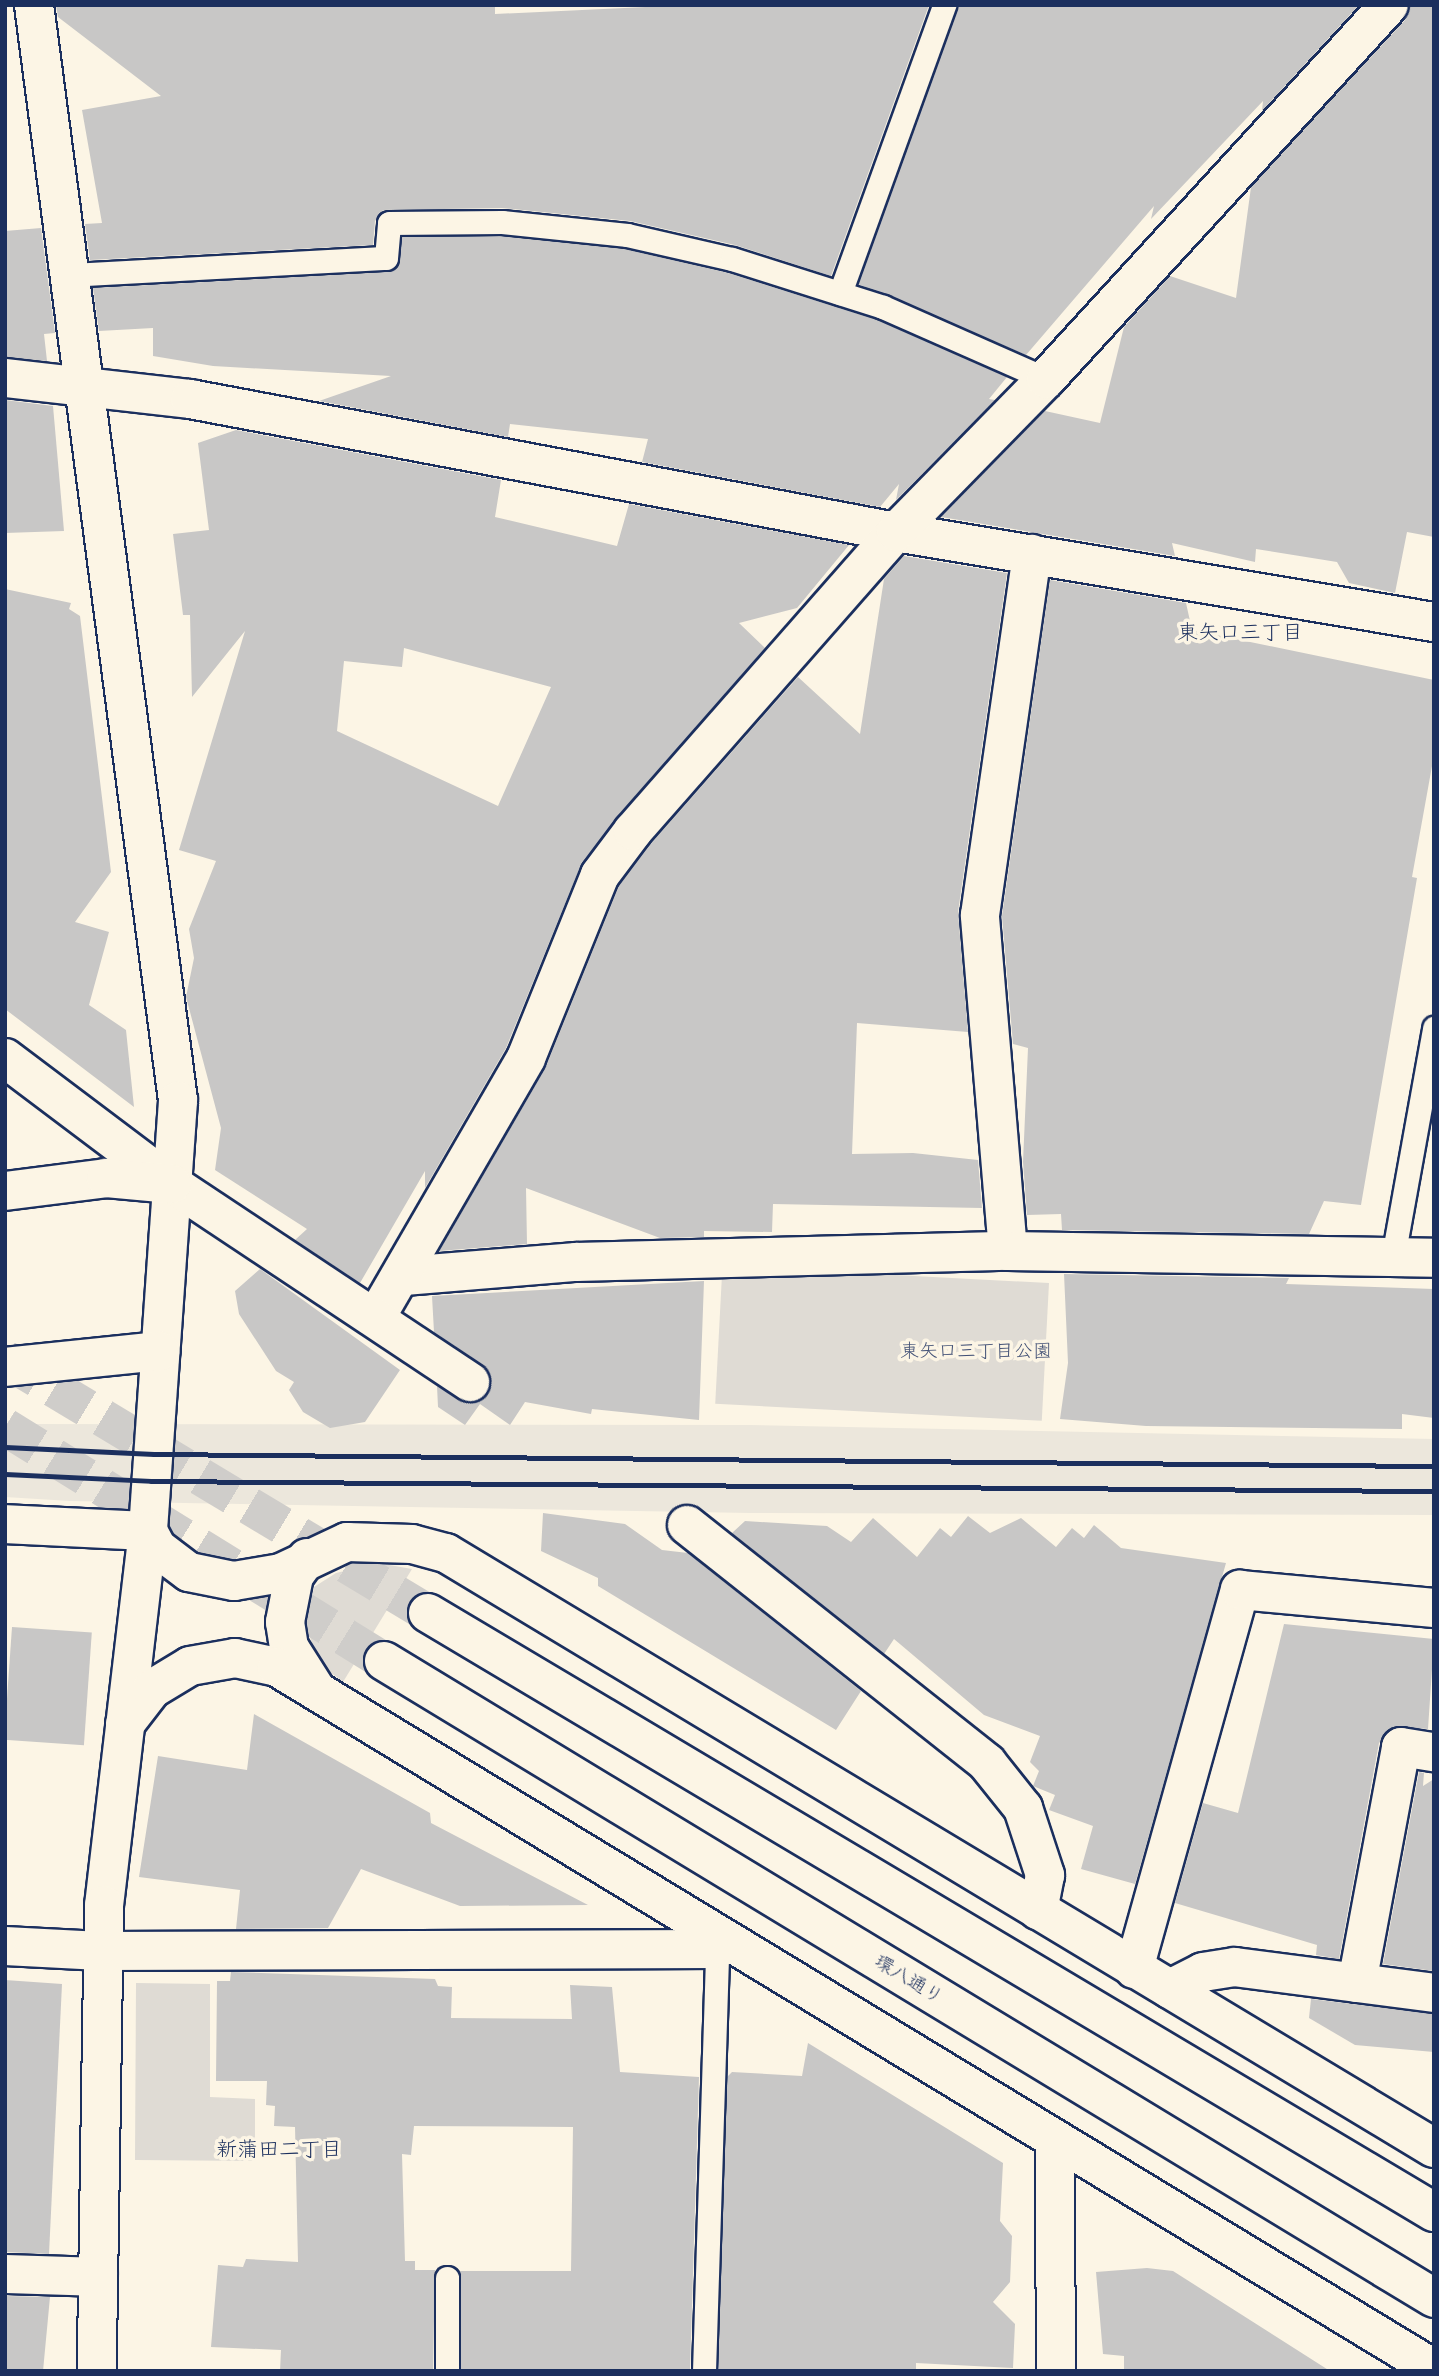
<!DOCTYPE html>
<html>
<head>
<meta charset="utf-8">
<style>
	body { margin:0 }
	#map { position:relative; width:1439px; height:2376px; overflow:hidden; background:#fcf5e5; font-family:"Shantell Sans","Klee One",sans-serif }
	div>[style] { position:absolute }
	.built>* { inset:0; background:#ece7dc }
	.green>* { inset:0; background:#dfdbd4; transform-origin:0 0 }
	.building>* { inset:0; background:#c8c7c6; transform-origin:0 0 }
	.primary-tunnel>* { height:38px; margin-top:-19px; transform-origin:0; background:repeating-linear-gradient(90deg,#cfcdca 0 38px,transparent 0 57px) }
	.roads { filter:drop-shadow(2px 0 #1b2f5e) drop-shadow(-2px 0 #1b2f5e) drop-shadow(0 2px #1b2f5e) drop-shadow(0 -2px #1b2f5e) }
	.lane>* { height:23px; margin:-11.5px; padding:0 11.5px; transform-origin:11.5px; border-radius:11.5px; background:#fcf5e5 }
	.street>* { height:38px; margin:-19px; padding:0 19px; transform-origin:19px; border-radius:19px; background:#fcf5e5 }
	.secondary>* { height:38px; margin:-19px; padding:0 19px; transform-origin:19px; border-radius:19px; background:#fcf5e5 }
	.primary>* { height:38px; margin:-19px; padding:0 19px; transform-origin:19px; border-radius:19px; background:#fcf5e5 }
	.rail>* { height:5px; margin:-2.5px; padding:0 2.5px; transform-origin:2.5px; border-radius:2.5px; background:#1b2f5e }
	span { translate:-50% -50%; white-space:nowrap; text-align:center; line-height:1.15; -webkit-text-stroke:7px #fcf5e5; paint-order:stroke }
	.park-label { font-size:19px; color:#425176 }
	.street-label { font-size:19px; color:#1b2f5e }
	.neighbourhood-label { font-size:21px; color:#1b2f5e }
	.frame { position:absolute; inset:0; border:7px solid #1b2f5e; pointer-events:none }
</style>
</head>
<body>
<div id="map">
	<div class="built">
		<i style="clip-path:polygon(5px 1424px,750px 1425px,1434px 1439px,1434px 1515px,750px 1513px,70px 1501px,5px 1497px)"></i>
	</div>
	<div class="green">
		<i style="left:1049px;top:1283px;width:138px;height:327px;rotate:93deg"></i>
		<i style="clip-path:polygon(378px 1563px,412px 1569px,343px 1682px,317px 1662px,307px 1625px,314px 1587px,336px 1573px)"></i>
		<i style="clip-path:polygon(136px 1983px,210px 1984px,210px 2097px,255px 2099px,255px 2161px,135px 2160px)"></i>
	</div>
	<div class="building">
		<i style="clip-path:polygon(56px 5px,495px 5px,495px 14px,688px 5px,929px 5px,831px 276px,735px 245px,630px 221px,502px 208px,383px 210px,375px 221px,373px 245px,90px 260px,85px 224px,102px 223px,82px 110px,161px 96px,58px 17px)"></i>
		<i style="clip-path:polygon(958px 5px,1359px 5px,1262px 111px,1263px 101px,1151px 219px,1154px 206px,1026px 355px,858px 284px)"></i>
		<i style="clip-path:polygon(1410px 5px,1434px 5px,1434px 537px,1407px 532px,1395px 593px,1349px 583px,1337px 562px,1256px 549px,1255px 562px,1172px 543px,1175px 556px,941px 517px,1045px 411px,1100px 423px,1124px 327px,1170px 276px,1236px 298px,1251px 187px,1405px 20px)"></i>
		<i style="clip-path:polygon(41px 228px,55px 333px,44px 334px,47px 361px,5px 357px,5px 231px)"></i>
		<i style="clip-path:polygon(501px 236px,625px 249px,728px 273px,878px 320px,1007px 377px,989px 399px,995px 400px,896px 500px,899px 484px,880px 507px,642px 462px,648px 439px,510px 424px,508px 437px,319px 401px,391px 376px,213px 366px,153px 356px,153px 328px,99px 331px,93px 288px,387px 272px,398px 265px,402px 237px)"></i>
		<i style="clip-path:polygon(5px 400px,53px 406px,64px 531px,5px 533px)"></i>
		<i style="clip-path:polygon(evenodd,236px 430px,501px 480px,495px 517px,617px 546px,629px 504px,849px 545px,797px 608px,739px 623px,765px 648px,582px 862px,506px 1048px,425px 1188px,425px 1171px,360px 1283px,295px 1240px,307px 1229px,215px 1170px,221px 1128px,186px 997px,194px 958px,189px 929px,216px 861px,179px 850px,245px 631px,192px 697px,190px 615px,183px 615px,173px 534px,209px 530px,198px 443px,236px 430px,404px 648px,551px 687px,498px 806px,337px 731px,344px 661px,402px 667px,404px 648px)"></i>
		<i style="clip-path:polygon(904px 556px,1007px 573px,958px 912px,968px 1032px,857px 1023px,852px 1154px,913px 1153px,978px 1160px,982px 1208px,773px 1204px,772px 1232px,704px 1231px,704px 1237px,660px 1238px,526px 1188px,527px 1244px,439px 1251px,545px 1069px,619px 886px,650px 845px,798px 677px,860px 734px,884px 579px)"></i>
		<i style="clip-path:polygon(1050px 580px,1186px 603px,1192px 630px,1434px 680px,1434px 755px,1412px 877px,1417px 878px,1361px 1205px,1324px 1201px,1309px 1234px,1062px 1230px,1061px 1214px,1027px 1215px,1023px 1162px,1028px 1048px,1013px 1044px,1002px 916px)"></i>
		<i style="clip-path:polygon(5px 589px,71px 603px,69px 609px,80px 616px,111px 872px,75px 922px,109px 932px,89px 1005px,126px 1030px,134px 1107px,5px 1009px)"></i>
		<i style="clip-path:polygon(260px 1269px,400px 1370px,365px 1422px,330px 1428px,303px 1412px,289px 1390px,294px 1382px,276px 1371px,239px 1314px,235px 1291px)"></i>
		<i style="clip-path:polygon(1064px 1274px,1289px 1278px,1286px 1284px,1434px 1289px,1434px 1418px,1402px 1414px,1402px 1429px,1146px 1426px,1060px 1419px,1068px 1363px)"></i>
		<i style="clip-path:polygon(704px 1281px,699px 1420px,592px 1409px,591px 1414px,525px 1402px,510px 1425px,480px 1404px,465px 1425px,438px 1407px,437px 1386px,469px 1404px,488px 1395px,492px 1383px,482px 1364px,434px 1332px,432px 1296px)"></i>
		<i style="clip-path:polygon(543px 1513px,625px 1524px,662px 1550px,688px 1553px,861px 1691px,836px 1730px,598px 1586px,598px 1578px,541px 1551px)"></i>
		<i style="clip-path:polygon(968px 1516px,990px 1533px,1021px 1518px,1056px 1547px,1072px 1528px,1084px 1538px,1094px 1525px,1121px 1548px,1226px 1563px,1135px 1884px,1081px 1869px,1093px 1826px,1049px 1810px,1055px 1795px,1033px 1786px,1039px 1771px,1030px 1762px,1040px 1736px,984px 1715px,894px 1639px,884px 1654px,732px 1533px,745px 1521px,827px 1526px,851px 1542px,873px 1518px,917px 1557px,940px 1528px,951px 1537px)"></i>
		<i style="clip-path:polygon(1284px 1624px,1434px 1639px,1428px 1729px,1394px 1726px,1379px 1743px,1339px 1959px,1316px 1955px,1317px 1945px,1175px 1903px,1203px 1803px,1238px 1813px)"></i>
		<i style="left:12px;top:1627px;width:80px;height:113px;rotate:4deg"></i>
		<i style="clip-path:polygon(254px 1714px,430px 1813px,431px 1823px,588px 1905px,460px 1906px,361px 1869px,328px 1928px,236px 1929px,240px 1890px,139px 1877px,158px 1756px,247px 1770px)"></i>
		<i style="clip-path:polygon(1419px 1772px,1424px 1773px,1423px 1786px,1434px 1779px,1434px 1971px,1383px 1964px)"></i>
		<i style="clip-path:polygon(231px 1972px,435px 1979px,438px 1986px,452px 1987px,451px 2018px,572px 2019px,570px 1985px,612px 1987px,620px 2072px,699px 2077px,690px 2371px,461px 2371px,459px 2271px,571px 2271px,573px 2127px,414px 2126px,411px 2155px,402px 2154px,405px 2261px,415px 2261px,415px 2270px,435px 2270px,433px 2371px,280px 2371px,281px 2350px,211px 2347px,218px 2265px,243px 2267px,246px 2259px,298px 2262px,295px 2127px,274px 2126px,275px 2106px,266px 2105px,267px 2081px,216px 2081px,217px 1981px,230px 1981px)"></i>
		<i style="clip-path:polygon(5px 1980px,62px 1984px,49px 2254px,5px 2252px)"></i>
		<i style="clip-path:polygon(1311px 1999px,1434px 2014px,1434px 2052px,1355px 2045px,1309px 2018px)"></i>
		<i style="clip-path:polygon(808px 2043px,1003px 2163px,1000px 2221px,1012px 2236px,1010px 2282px,993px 2302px,1015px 2324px,1013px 2368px,916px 2363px,916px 2371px,718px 2371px,727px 2077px,732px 2072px,802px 2076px)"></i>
		<i style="clip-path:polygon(1147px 2268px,1173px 2271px,1330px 2371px,1124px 2371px,1124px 2356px,1103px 2354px,1096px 2272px)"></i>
		<i style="clip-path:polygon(5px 2296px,50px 2297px,43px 2371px,5px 2371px)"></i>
	</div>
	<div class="primary-tunnel">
		<i style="left:5px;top:1359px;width:493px;rotate:31deg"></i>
		<i style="left:5px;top:1427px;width:445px;rotate:31.7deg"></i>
	</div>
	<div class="roads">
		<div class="lane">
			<i style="left:69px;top:275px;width:317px;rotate:-3.1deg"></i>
			<i style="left:386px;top:258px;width:35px;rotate:-85deg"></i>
			<i style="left:389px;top:223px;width:113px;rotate:-0.5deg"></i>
			<i style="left:502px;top:222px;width:126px;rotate:5.9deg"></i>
			<i style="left:627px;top:235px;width:108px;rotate:12.9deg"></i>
			<i style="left:732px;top:259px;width:158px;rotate:17.6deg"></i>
			<i style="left:883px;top:307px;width:178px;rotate:23.8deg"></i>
			<i style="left:840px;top:293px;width:306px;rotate:-70.1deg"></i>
			<i style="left:1393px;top:1257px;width:233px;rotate:-79.8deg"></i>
			<i style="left:447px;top:2371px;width:93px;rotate:-90deg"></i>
			<i style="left:704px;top:2371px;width:422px;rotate:-88.2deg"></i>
		</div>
		<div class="street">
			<i style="left:5px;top:378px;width:186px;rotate:6.5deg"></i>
			<i style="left:190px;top:399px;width:718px;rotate:10.67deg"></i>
			<i style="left:896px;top:532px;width:545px;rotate:9.5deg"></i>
			<i style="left:1008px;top:1251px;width:337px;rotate:-94.8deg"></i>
			<i style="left:980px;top:915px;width:365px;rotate:-81.8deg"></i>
			<i style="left:404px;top:1276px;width:173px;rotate:-4.7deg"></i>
			<i style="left:576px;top:1262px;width:432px;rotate:-1.5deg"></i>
			<i style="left:1008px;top:1251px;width:426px;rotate:0.9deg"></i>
			<i style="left:376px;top:1317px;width:299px;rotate:-59.9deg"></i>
			<i style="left:526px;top:1058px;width:197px;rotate:-68deg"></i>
			<i style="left:600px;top:875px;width:55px;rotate:-53.1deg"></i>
			<i style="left:633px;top:831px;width:398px;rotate:-48.7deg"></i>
			<i style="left:896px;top:532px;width:214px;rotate:-45.6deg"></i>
			<i style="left:1046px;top:379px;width:507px;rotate:-47.48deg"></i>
			<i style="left:5px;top:1524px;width:143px;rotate:2.8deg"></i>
			<i style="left:687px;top:1525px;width:383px;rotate:38.4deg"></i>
			<i style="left:987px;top:1763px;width:58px;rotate:51.3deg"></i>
			<i style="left:1023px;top:1808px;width:71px;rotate:71.8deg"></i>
			<i style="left:1045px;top:1875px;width:36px;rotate:101deg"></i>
			<i style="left:5px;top:1946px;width:96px;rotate:3deg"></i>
			<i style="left:101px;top:1951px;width:616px;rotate:-0.19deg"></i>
			<i style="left:717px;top:1949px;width:10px;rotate:-53deg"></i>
			<i style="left:1134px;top:1969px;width:394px;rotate:-74.4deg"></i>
			<i style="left:1240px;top:1590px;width:195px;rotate:5.3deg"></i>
			<i style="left:1357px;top:1983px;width:240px;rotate:-79.4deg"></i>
			<i style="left:1401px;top:1747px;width:33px;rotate:9deg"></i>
			<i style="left:1170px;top:1989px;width:37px;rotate:-27deg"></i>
			<i style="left:1203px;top:1972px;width:32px;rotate:-9deg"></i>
			<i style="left:1235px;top:1967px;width:201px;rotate:7.4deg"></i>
			<i style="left:5px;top:2274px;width:93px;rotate:1.8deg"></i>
		</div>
		<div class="secondary">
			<i style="left:34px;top:5px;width:1105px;rotate:82.51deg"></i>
			<i style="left:178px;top:1101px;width:431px;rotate:94deg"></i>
			<i style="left:148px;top:1531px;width:377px;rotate:96.7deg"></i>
			<i style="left:104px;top:1905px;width:466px;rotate:90.9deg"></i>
			<i style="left:5px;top:1058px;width:209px;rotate:37deg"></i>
			<i style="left:172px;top:1184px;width:358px;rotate:33.6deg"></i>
			<i style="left:1055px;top:2140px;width:231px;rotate:89.8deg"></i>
		</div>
		<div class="primary">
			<i style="left:5px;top:1191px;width:102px;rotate:-7.3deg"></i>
			<i style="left:106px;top:1178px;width:66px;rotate:5.2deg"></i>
			<i style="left:5px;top:1367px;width:156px;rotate:-5.9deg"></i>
			<i style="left:148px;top:1531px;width:19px;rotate:62deg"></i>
			<i style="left:157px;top:1548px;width:40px;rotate:37deg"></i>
			<i style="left:189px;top:1572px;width:46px;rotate:11.3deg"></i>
			<i style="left:234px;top:1581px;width:48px;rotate:-9.7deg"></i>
			<i style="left:281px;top:1573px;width:73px;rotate:-25.2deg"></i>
			<i style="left:347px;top:1542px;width:65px;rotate:1.8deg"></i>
			<i style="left:412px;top:1544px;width:35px;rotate:15deg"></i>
			<i style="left:446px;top:1553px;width:1153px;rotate:31.06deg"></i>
			<i style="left:307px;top:1558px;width:22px;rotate:126deg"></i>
			<i style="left:294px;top:1576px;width:47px;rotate:101.1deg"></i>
			<i style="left:285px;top:1622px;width:25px;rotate:81deg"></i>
			<i style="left:289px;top:1647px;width:49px;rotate:57.6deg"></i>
			<i style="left:428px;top:1613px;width:1171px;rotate:30.77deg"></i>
			<i style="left:384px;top:1661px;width:1228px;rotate:31.24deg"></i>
			<i style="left:125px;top:1724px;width:44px;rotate:-52.4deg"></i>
			<i style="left:152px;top:1689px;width:44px;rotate:-31.2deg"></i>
			<i style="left:190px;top:1666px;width:46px;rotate:-10.1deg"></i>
			<i style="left:235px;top:1658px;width:43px;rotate:12.1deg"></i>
			<i style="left:277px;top:1667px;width:1353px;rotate:31.25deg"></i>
		</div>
	</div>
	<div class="rail">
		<i style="left:5px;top:1447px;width:149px;rotate:2.7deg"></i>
		<i style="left:154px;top:1454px;width:1280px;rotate:0.54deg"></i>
		<i style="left:5px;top:1474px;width:146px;rotate:2.7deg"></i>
		<i style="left:151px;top:1481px;width:1283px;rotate:0.45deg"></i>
	</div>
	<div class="park-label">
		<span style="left:976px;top:1351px">東矢口三丁目公園</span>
	</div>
	<div class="street-label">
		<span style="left:909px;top:1979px;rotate:31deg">環八通り</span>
	</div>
	<div class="neighbourhood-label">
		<span style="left:1240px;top:632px">東矢口三丁目</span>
		<span style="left:279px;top:2149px">新蒲田二丁目</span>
	</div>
	<div class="frame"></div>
</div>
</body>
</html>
